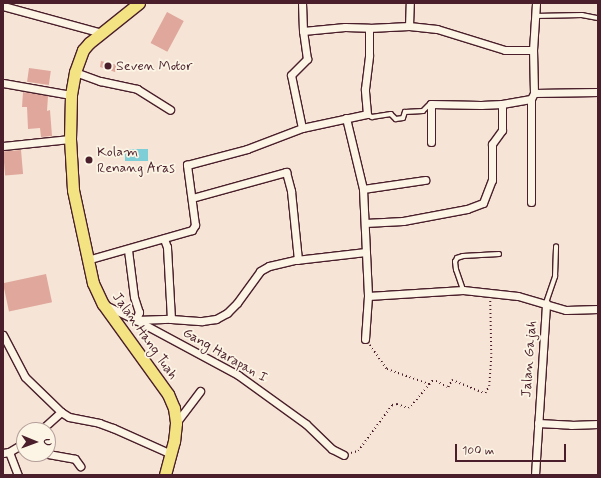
<!DOCTYPE html>
<html>
<head>
<meta charset="utf-8">
<style>
	body { margin:0 }
	#map { position:relative; width:601px; height:478px; overflow:hidden; background:#f6e5d6; font-family:Mynerve,sans-serif }
	div>[style] { position:absolute }
	.water>* { inset:0; background:#7dced7; transform-origin:0 0 }
	.building>* { inset:0; background:#e0a79c; transform-origin:0 0 }
	.path>* { height:1.5px; margin-top:-0.75px; transform-origin:0; background:repeating-linear-gradient(90deg,#4a1f2b 0 1px,transparent 0 4px) }
	.roads { filter:drop-shadow(1px 0 #4a1f2b) drop-shadow(-1px 0 #4a1f2b) drop-shadow(0 1px #4a1f2b) drop-shadow(0 -1px #4a1f2b) }
	.service>* { height:3.5px; margin:-1.75px; padding:0 1.75px; transform-origin:1.75px; border-radius:1.75px; background:#fcf5e5 }
	.minor>* { height:7px; margin:-3.5px; padding:0 3.5px; transform-origin:3.5px; border-radius:3.5px; background:#fcf5e5 }
	.primary>* { height:11px; margin:-5.5px; padding:0 5.5px; transform-origin:5.5px; border-radius:5.5px; background:#f4e382 }
	.dots>* { width:11px; height:11px; translate:-50% -50%; box-sizing:border-box; border:2px solid #fcf5e5; border-radius:50% }
	span { translate:-50% -50%; white-space:nowrap; text-align:center; line-height:1.15; -webkit-text-stroke:3.5px #fcf5e5; paint-order:stroke }
	.poi-label { font-size:14px; color:#4a1f2b }
	.left { translate:0 -50%; text-align:left }
	.street-label { font-size:14px; color:#4a1f2b }
	.frame { position:absolute; inset:0; border:4px solid #4a1f2b; pointer-events:none }
	.north { position:absolute; left:16px; top:422px; width:40px; height:40px; box-sizing:border-box; background:#fcf5e5; border:1px solid #b59f9b; border-radius:50%; rotate:91deg; font-size:11px; font-weight:700; line-height:16px; text-align:center; color:#4a1f2b }
	.north::after { content:''; display:block; margin:auto; width:14px; height:18px; background:#4a1f2b; clip-path:polygon(50% 0,100% 100%,50% 72%,0 100%) }
	.scale { position:absolute; left:455px; top:444px; width:111px; height:18px; box-sizing:border-box; border:2px solid #4a1f2b; border-top:0; padding-left:5px; font-size:12px; line-height:14px; white-space:nowrap; color:#4a1f2b; -webkit-text-stroke:3px #fcf5e5; paint-order:stroke }
</style>
</head>
<body>
<div id="map">
	<div class="water">
		<i style="left:125px;top:149px;width:23px;height:12px"></i>
	</div>
	<div class="building">
		<i style="left:167px;top:12px;width:19px;height:35px;rotate:28deg"></i>
		<i style="clip-path:polygon(101px 61px,117px 65px,115px 72px,100px 67px)"></i>
		<i style="left:29px;top:68px;width:22px;height:14px;rotate:8deg"></i>
		<i style="clip-path:polygon(23px 92px,48px 96px,47px 111px,50px 110px,52px 136px,41px 137px,40px 128px,28px 129px,27px 107px,22px 107px)"></i>
		<i style="left:21px;top:150px;width:24px;height:18px;rotate:85deg"></i>
		<i style="left:46px;top:274px;width:29px;height:44px;rotate:78deg"></i>
	</div>
	<div class="path">
		<i style="left:370px;top:345px;width:29px;rotate:55deg"></i>
		<i style="left:387px;top:369px;width:45px;rotate:19.7deg"></i>
		<i style="left:351px;top:453px;width:7px;rotate:-16deg"></i>
		<i style="left:358px;top:451px;width:57px;rotate:-53.5deg"></i>
		<i style="left:392px;top:405px;width:5px;rotate:-11deg"></i>
		<i style="left:397px;top:404px;width:12px;rotate:20deg"></i>
		<i style="left:408px;top:408px;width:4px;rotate:-34deg"></i>
		<i style="left:411px;top:406px;width:33px;rotate:-50deg"></i>
		<i style="left:432px;top:381px;width:4px"></i>
		<i style="left:436px;top:381px;width:13px;rotate:27deg"></i>
		<i style="left:448px;top:387px;width:8px;rotate:-60deg"></i>
		<i style="left:452px;top:380px;width:35px;rotate:22deg"></i>
		<i style="left:485px;top:393px;width:8px;rotate:-60deg"></i>
		<i style="left:489px;top:386px;width:32px;rotate:-86deg"></i>
		<i style="left:491px;top:354px;width:54px;rotate:-91.1deg"></i>
	</div>
	<div class="roads">
		<div class="service">
			<i style="left:535px;top:16px;width:47px;rotate:-1.2deg"></i>
			<i style="left:582px;top:15px;width:16px;rotate:11deg"></i>
			<i style="left:367px;top:114px;width:6px;rotate:31deg"></i>
			<i style="left:372px;top:117px;width:19px;rotate:-9deg"></i>
			<i style="left:391px;top:114px;width:7px;rotate:45deg"></i>
			<i style="left:396px;top:119px;width:7px;rotate:-8deg"></i>
			<i style="left:403px;top:118px;width:6px;rotate:-72deg"></i>
			<i style="left:405px;top:112px;width:18px;rotate:-3deg"></i>
			<i style="left:423px;top:111px;width:10px;rotate:-45deg"></i>
			<i style="left:463px;top:290px;width:21px;rotate:-109deg"></i>
			<i style="left:456px;top:270px;width:8px;rotate:-97deg"></i>
			<i style="left:455px;top:262px;width:4px;rotate:-63deg"></i>
			<i style="left:457px;top:258px;width:6px;rotate:-18deg"></i>
			<i style="left:463px;top:256px;width:36px;rotate:-3deg"></i>
			<i style="left:546px;top:303px;width:28px;rotate:-71deg"></i>
			<i style="left:555px;top:277px;width:30px;rotate:-88deg"></i>
		</div>
		<div class="minor">
			<i style="left:3px;top:6px;width:103px;rotate:15.3deg"></i>
			<i style="left:409px;top:26px;width:23px;rotate:-88deg"></i>
			<i style="left:303px;top:31px;width:42px;rotate:-5.4deg"></i>
			<i style="left:345px;top:27px;width:24px;rotate:2deg"></i>
			<i style="left:369px;top:28px;width:40px;rotate:-2.9deg"></i>
			<i style="left:409px;top:26px;width:28px;rotate:6deg"></i>
			<i style="left:437px;top:29px;width:71px;rotate:17.2deg"></i>
			<i style="left:505px;top:50px;width:28px"></i>
			<i style="left:75px;top:72px;width:27px;rotate:20deg"></i>
			<i style="left:100px;top:81px;width:38px;rotate:12deg"></i>
			<i style="left:137px;top:89px;width:39px;rotate:32deg"></i>
			<i style="left:3px;top:83px;width:69px;rotate:10deg"></i>
			<i style="left:534px;top:93px;width:64px;rotate:-0.9deg"></i>
			<i style="left:346px;top:118px;width:73px;rotate:76.5deg"></i>
			<i style="left:363px;top:189px;width:107px;rotate:87.3deg"></i>
			<i style="left:368px;top:296px;width:43px;rotate:94deg"></i>
			<i style="left:302px;top:128px;width:54px;rotate:-101.7deg"></i>
			<i style="left:291px;top:75px;width:23px;rotate:-45deg"></i>
			<i style="left:307px;top:59px;width:28px;rotate:-98deg"></i>
			<i style="left:303px;top:31px;width:28px;rotate:-92deg"></i>
			<i style="left:431px;top:142px;width:38px;rotate:-90deg"></i>
			<i style="left:431px;top:104px;width:50px;rotate:1.1deg"></i>
			<i style="left:481px;top:105px;width:21px;rotate:-3deg"></i>
			<i style="left:502px;top:104px;width:29px;rotate:-10deg"></i>
			<i style="left:3px;top:146px;width:67px;rotate:-6deg"></i>
			<i style="left:363px;top:189px;width:63px;rotate:-8.3deg"></i>
			<i style="left:192px;top:198px;width:98px;rotate:-15.5deg"></i>
			<i style="left:286px;top:172px;width:20px;rotate:75deg"></i>
			<i style="left:291px;top:191px;width:69px;rotate:84.2deg"></i>
			<i style="left:531px;top:202px;width:103px;rotate:-90deg"></i>
			<i style="left:531px;top:99px;width:7px;rotate:-63deg"></i>
			<i style="left:534px;top:93px;width:43px;rotate:-91.3deg"></i>
			<i style="left:533px;top:50px;width:47px;rotate:-86.3deg"></i>
			<i style="left:365px;top:223px;width:38px;rotate:-3deg"></i>
			<i style="left:403px;top:221px;width:65px;rotate:-10.6deg"></i>
			<i style="left:467px;top:209px;width:17px;rotate:-21deg"></i>
			<i style="left:483px;top:203px;width:25px;rotate:-69deg"></i>
			<i style="left:492px;top:180px;width:36px;rotate:-90deg"></i>
			<i style="left:492px;top:144px;width:17px;rotate:-54deg"></i>
			<i style="left:502px;top:130px;width:26px;rotate:-90deg"></i>
			<i style="left:128px;top:250px;width:47px;rotate:82.7deg"></i>
			<i style="left:134px;top:297px;width:16px;rotate:72deg"></i>
			<i style="left:139px;top:312px;width:9px;rotate:111deg"></i>
			<i style="left:136px;top:320px;width:35px;rotate:-2deg"></i>
			<i style="left:171px;top:319px;width:72px;rotate:-93.2deg"></i>
			<i style="left:167px;top:247px;width:9px;rotate:-111deg"></i>
			<i style="left:87px;top:260px;width:109px;rotate:-15.9deg"></i>
			<i style="left:192px;top:230px;width:6px;rotate:-59deg"></i>
			<i style="left:195px;top:225px;width:61px;rotate:-97.6deg"></i>
			<i style="left:187px;top:165px;width:62px;rotate:-14.9deg"></i>
			<i style="left:247px;top:149px;width:59px;rotate:-20.9deg"></i>
			<i style="left:302px;top:128px;width:66px;rotate:-12.2deg"></i>
			<i style="left:367px;top:114px;width:25px;rotate:-95deg"></i>
			<i style="left:365px;top:89px;width:34px;rotate:-83deg"></i>
			<i style="left:369px;top:55px;width:27px;rotate:-90deg"></i>
			<i style="left:368px;top:296px;width:95px;rotate:-3.6deg"></i>
			<i style="left:463px;top:290px;width:55px;rotate:6.2deg"></i>
			<i style="left:518px;top:296px;width:50px;rotate:16.3deg"></i>
			<i style="left:566px;top:310px;width:32px;rotate:-2deg"></i>
			<i style="left:105px;top:305px;width:34px;rotate:26deg"></i>
			<i style="left:136px;top:320px;width:116px;rotate:28.3deg"></i>
			<i style="left:238px;top:375px;width:84px;rotate:35.8deg"></i>
			<i style="left:306px;top:424px;width:36px;rotate:44deg"></i>
			<i style="left:332px;top:449px;width:13px;rotate:27deg"></i>
			<i style="left:171px;top:319px;width:31px;rotate:4deg"></i>
			<i style="left:202px;top:321px;width:14px;rotate:-8deg"></i>
			<i style="left:216px;top:319px;width:13px;rotate:-29deg"></i>
			<i style="left:227px;top:313px;width:14px;rotate:-45deg"></i>
			<i style="left:237px;top:303px;width:39px;rotate:-54deg"></i>
			<i style="left:260px;top:271px;width:10px;rotate:-29deg"></i>
			<i style="left:269px;top:266px;width:28px;rotate:-13deg"></i>
			<i style="left:296px;top:260px;width:70px;rotate:-6.5deg"></i>
			<i style="left:3px;top:335px;width:47px;rotate:62.4deg"></i>
			<i style="left:25px;top:377px;width:50px;rotate:44.2deg"></i>
			<i style="left:61px;top:412px;width:9px;rotate:32deg"></i>
			<i style="left:69px;top:417px;width:31px;rotate:11deg"></i>
			<i style="left:99px;top:423px;width:15px;rotate:20deg"></i>
			<i style="left:113px;top:428px;width:64px;rotate:24.1deg"></i>
			<i style="left:176px;top:423px;width:40px;rotate:-53deg"></i>
			<i style="left:538px;top:423px;width:33px;rotate:3deg"></i>
			<i style="left:571px;top:425px;width:27px;rotate:-2deg"></i>
			<i style="left:41px;top:430px;width:27px;rotate:-42deg"></i>
			<i style="left:9px;top:452px;width:25px;rotate:69deg"></i>
			<i style="left:3px;top:453px;width:6px;rotate:-9deg"></i>
			<i style="left:9px;top:452px;width:17px;rotate:-31deg"></i>
			<i style="left:48px;top:454px;width:27px;rotate:10deg"></i>
			<i style="left:75px;top:459px;width:9px;rotate:54deg"></i>
			<i style="left:535px;top:475px;width:172px;rotate:-86.3deg"></i>
		</div>
		<div class="primary">
			<i style="left:139px;top:3px;width:64px;rotate:141.3deg"></i>
			<i style="left:89px;top:43px;width:9px;rotate:131deg"></i>
			<i style="left:83px;top:50px;width:23px;rotate:110deg"></i>
			<i style="left:75px;top:72px;width:23px;rotate:100deg"></i>
			<i style="left:71px;top:95px;width:44px;rotate:91.3deg"></i>
			<i style="left:70px;top:139px;width:51px;rotate:86.6deg"></i>
			<i style="left:73px;top:190px;width:95px;rotate:77.9deg"></i>
			<i style="left:93px;top:283px;width:23px;rotate:65deg"></i>
			<i style="left:103px;top:304px;width:111px;rotate:54.2deg"></i>
			<i style="left:168px;top:394px;width:15px;rotate:67deg"></i>
			<i style="left:174px;top:408px;width:15px;rotate:82deg"></i>
			<i style="left:176px;top:423px;width:18px;rotate:96deg"></i>
			<i style="left:174px;top:441px;width:35px;rotate:105deg"></i>
		</div>
	</div>
	<div class="dots">
		<i style="left:108px;top:66px;background:#4a1f2b"></i>
		<i style="left:89px;top:160px;background:#4a1f2b"></i>
	</div>
	<div class="poi-label">
		<span class="left" style="left:116px;top:66px">Seven Motor</span>
		<span class="left" style="left:97px;top:160px">Kolam<br>Renang Aras</span>
	</div>
	<div class="street-label">
		<span style="left:145px;top:336px;rotate:55deg">Jalan Hang Tuah</span>
		<span style="left:225px;top:355px;rotate:30deg">Gang Harapan I</span>
		<span style="left:529px;top:359px;rotate:-86deg">Jalan Gajah</span>
	</div>
	<div class="frame"></div>
	<div class="north">U</div>
	<div class="scale">100 m</div>
</div>
</body>
</html>
